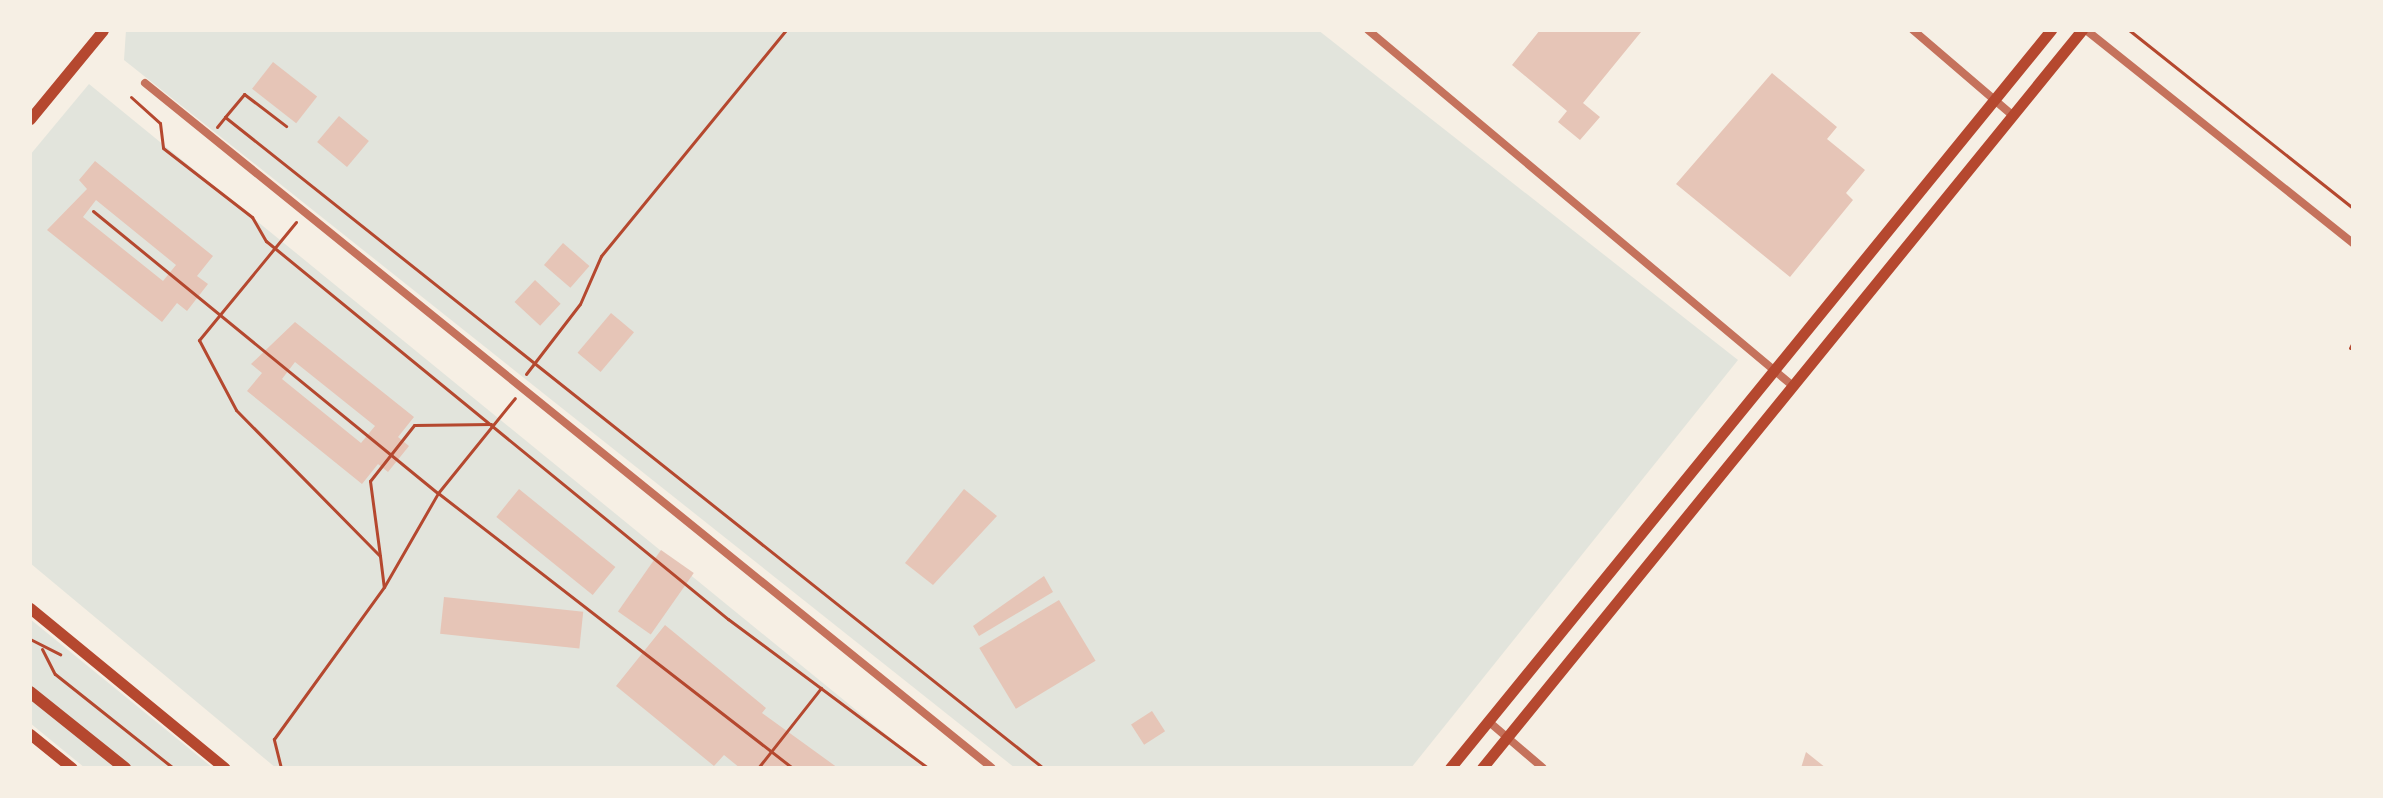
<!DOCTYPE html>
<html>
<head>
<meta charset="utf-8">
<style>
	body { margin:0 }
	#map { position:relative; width:2383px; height:798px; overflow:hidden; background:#f6efe4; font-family:"Titillium Web",sans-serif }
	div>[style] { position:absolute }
	.green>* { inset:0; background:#e2e4dc }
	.building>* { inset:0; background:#e6c5b7; transform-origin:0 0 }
	.path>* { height:3px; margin:-1.5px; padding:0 1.5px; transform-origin:1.5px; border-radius:1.5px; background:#b5482f }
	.minor>* { height:8px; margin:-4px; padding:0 4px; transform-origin:4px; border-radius:4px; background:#c5725c }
	.secondary>* { height:11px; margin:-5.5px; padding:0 5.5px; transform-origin:5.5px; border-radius:5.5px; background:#b5482f }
	.primary>* { height:12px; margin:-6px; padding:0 6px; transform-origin:6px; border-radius:6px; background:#b5482f }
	span { translate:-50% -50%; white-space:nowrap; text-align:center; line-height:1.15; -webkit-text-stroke:6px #f6efe4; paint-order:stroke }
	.frame { position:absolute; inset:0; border:32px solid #f6efe4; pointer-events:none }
</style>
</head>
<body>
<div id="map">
	<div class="green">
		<i style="clip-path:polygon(126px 30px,1318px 30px,1738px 360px,1411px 768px,1015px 768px,124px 60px)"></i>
		<i style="clip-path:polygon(89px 84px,927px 768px,276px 768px,30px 563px,30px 155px)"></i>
		<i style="clip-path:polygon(30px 619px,213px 768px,85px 768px,30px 723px)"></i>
	</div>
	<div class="building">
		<i style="clip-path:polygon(1540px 30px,1641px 32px,1583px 103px,1600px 117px,1580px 140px,1558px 122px,1567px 111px,1512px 65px)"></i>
		<i style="left:273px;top:62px;width:56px;height:34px;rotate:38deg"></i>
		<i style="clip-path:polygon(1772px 73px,1837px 127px,1827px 139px,1865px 170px,1846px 193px,1853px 200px,1790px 277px,1676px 184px)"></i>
		<i style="left:339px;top:116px;width:39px;height:34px;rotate:40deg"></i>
		<i style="clip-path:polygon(evenodd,95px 161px,213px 256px,197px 276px,208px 284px,187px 311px,177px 303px,162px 322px,47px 230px,87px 189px,79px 180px,95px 161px,96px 200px,176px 265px,163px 281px,83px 217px,96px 200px)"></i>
		<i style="left:563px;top:243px;width:35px;height:29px;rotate:41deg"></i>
		<i style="left:535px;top:280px;width:35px;height:30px;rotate:43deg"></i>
		<i style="left:611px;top:313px;width:30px;height:52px;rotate:40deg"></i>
		<i style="clip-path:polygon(evenodd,295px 322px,414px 417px,398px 437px,409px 446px,388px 472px,378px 464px,362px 484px,247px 391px,262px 373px,251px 364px,295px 322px,295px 362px,375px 426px,361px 443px,282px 379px,295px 362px)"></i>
		<i style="left:519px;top:489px;width:124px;height:36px;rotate:39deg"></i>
		<i style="clip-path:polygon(964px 489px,997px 516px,933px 585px,905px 563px)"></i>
		<i style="left:661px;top:550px;width:40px;height:75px;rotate:35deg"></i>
		<i style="clip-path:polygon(1044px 576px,1053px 592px,979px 636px,973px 626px)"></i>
		<i style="left:444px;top:597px;width:140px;height:37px;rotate:6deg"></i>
		<i style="left:1059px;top:600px;width:71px;height:93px;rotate:59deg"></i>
		<i style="clip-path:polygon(665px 625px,766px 708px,762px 713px,838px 768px,740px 768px,724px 755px,714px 766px,616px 686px)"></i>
		<i style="left:1152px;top:711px;width:24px;height:25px;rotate:57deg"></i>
		<i style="clip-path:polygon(1806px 752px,1826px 768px,1801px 768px)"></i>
	</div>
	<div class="path">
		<i style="left:2129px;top:30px;width:286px;rotate:38.5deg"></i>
		<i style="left:131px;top:97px;width:39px;rotate:42deg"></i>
		<i style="left:160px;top:123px;width:25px;rotate:83deg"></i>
		<i style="left:163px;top:148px;width:113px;rotate:37.8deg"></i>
		<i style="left:252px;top:217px;width:28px;rotate:60deg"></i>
		<i style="left:266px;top:241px;width:597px;rotate:39.29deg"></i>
		<i style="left:728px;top:619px;width:249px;rotate:36.7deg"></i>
		<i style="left:225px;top:117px;width:30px;rotate:-50deg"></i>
		<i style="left:244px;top:94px;width:53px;rotate:37.3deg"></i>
		<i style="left:217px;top:127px;width:13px;rotate:-51deg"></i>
		<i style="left:225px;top:117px;width:1045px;rotate:38.51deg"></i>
		<i style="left:93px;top:211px;width:446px;rotate:39.3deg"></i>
		<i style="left:438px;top:493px;width:449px;rotate:37.8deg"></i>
		<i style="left:296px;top:222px;width:153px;rotate:129.4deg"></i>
		<i style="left:199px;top:340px;width:79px;rotate:62.1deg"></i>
		<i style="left:236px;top:410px;width:205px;rotate:45.4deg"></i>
		<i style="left:380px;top:556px;width:31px;rotate:83deg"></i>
		<i style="left:2350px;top:348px;width:7px;rotate:-63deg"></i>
		<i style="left:526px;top:374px;width:88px;rotate:-52.4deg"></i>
		<i style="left:580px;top:304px;width:52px;rotate:-66.4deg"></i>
		<i style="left:601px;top:256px;width:292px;rotate:-50.7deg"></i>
		<i style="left:380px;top:556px;width:76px;rotate:-97.6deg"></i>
		<i style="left:370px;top:481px;width:71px;rotate:-51.8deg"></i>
		<i style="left:414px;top:425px;width:77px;rotate:-0.7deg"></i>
		<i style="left:30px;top:639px;width:34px;rotate:27deg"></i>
		<i style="left:42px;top:649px;width:28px;rotate:63deg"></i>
		<i style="left:55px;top:674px;width:151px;rotate:38.5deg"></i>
		<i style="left:281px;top:768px;width:30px;rotate:-104deg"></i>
		<i style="left:274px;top:739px;width:188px;rotate:-54.1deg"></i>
		<i style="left:384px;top:587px;width:108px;rotate:-60.1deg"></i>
		<i style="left:438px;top:493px;width:122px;rotate:-51deg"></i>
		<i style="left:758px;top:768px;width:102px;rotate:-51.8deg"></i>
	</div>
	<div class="minor">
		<i style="left:1368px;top:30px;width:554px;rotate:39.95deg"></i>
		<i style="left:1913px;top:30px;width:130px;rotate:40.6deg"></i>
		<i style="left:2086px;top:30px;width:342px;rotate:38.6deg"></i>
		<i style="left:145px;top:83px;width:1089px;rotate:38.96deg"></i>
		<i style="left:1488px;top:721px;width:72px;rotate:40.5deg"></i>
	</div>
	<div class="secondary">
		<i style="left:30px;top:119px;width:115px;rotate:-50.6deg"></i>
		<i style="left:30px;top:608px;width:252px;rotate:39.4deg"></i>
		<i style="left:30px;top:734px;width:54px;rotate:39deg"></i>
		<i style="left:1450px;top:768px;width:952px;rotate:-50.84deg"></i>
		<i style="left:1482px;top:768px;width:951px;rotate:-50.89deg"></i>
	</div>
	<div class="primary">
		<i style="left:30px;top:692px;width:122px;rotate:38.7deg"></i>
	</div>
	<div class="frame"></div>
</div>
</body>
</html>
